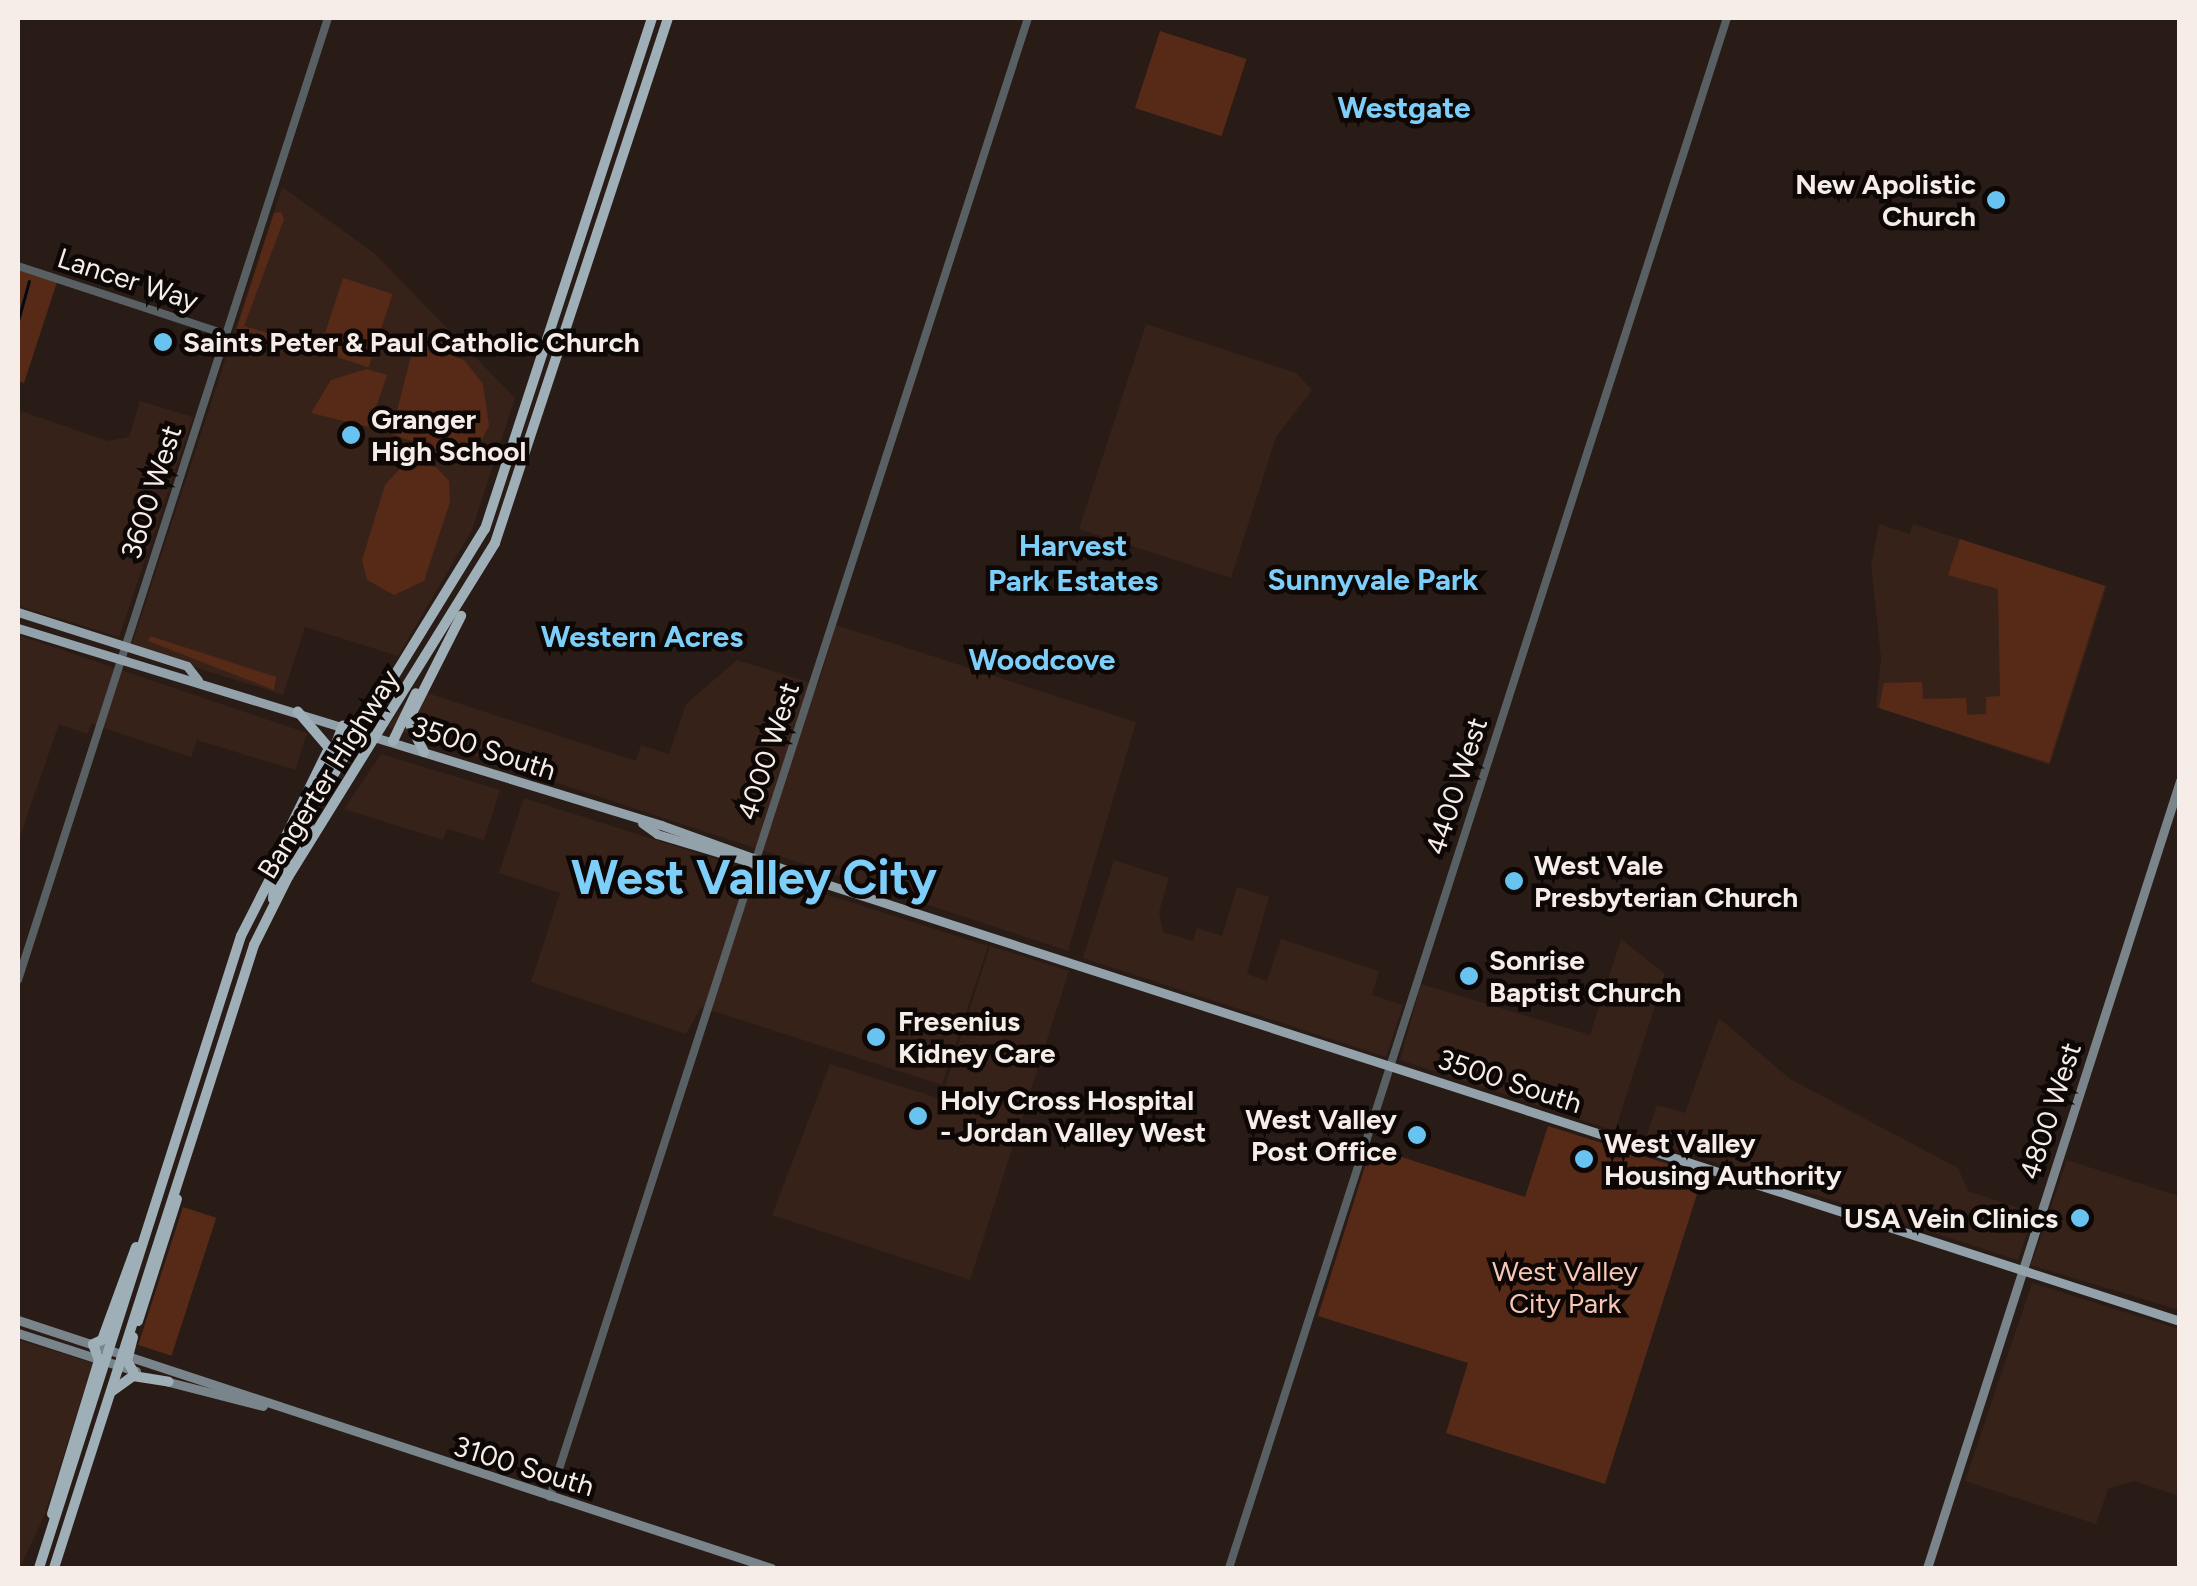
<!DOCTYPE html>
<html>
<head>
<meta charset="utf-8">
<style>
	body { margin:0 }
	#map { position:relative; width:2197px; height:1586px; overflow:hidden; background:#291b15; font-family:Figtree,sans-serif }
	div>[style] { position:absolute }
	.built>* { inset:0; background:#37221a }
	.green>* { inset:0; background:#572a18; transform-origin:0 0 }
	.stream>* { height:2.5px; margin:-1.25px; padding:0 1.25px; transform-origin:1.25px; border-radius:1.25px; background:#020b12 }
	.tertiary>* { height:8px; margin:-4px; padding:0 4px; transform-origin:4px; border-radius:4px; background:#596064 }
	.secondary>* { height:9px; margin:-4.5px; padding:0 4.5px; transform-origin:4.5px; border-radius:4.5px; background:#79858b }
	.primary>* { height:9px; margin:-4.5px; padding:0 4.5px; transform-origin:4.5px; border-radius:4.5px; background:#93a2aa }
	.trunk>* { height:10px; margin:-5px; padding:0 5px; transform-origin:5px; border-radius:5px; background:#9eafb8 }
	.dots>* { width:28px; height:28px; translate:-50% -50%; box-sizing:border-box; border:5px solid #0d0705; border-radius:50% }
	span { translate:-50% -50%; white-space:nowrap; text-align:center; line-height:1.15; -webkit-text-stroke:9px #0d0705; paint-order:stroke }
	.poi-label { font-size:28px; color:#f6ece8; font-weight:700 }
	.right { translate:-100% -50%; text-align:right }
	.left { translate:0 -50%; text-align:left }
	.street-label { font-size:28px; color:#f6ece8 }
	.park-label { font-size:28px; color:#f6c7b5 }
	.neighbourhood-label { font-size:30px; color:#7dcffa; font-weight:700 }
	.town-label { font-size:48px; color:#7dcffa; font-weight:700 }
	.frame { position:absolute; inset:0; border:20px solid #f6ece8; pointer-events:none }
</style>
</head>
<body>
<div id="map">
	<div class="built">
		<i style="clip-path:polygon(282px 187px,374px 253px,515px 398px,472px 530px,398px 656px,305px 627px,283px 695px,131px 647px)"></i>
		<i style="clip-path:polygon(1146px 324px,1296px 373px,1312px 390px,1276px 437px,1231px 578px,1079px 529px)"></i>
		<i style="clip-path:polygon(140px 401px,193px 417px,119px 637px,18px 606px,18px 410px,108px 441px,129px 437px)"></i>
		<i style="clip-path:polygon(1879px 524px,1910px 534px,1913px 524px,2107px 586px,2050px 765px,1876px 707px,1881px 658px,1871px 565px)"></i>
		<i style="clip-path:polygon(836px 625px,1136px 722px,1068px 951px,387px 727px,418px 690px,636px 761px,641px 745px,669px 754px,686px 704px,737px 660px,818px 685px)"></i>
		<i style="clip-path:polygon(18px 635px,307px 733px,295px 770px,197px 740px,191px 757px,92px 724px,87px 734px,59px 724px,18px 842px)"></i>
		<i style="clip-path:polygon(381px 754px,500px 790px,484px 840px,447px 829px,443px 840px,344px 809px)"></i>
		<i style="clip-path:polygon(524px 798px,988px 946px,942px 1085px,701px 1007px,686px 1034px,531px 982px,560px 893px,499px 873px)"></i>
		<i style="clip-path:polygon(1114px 860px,1169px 878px,1159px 912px,1163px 932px,1193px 941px,1197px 928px,1222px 936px,1237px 887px,1269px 897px,1247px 974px,1267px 981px,1281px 939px,1379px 971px,1372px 995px,1403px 1005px,1386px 1057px,1083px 958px)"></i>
		<i style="clip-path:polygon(1621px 939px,1665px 974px,1615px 1131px,1400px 1060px,1421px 984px,1590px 1035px)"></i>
		<i style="clip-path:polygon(990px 946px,1069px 971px,970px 1280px,772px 1215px,830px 1064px,941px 1099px)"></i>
		<i style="clip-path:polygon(1719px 1018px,1790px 1079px,1958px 1168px,1968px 1191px,2034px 1213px,2018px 1260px,1645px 1140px,1657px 1105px,1685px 1113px)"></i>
		<i style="clip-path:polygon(2067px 1160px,2179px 1196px,2179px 1310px,2031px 1265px)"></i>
		<i style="clip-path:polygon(2032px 1283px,2179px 1329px,2179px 1496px,2134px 1481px,2108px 1489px,2096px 1524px,1965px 1481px)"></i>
		<i style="clip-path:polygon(18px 1340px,93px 1363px,45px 1514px,20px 1568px)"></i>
	</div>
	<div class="green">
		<i style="left:1160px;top:31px;width:91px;height:81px;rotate:18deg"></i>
		<i style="clip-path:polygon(281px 212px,284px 219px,244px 326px,299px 343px,295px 351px,236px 331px,274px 213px)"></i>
		<i style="clip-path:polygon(18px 270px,57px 282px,24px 383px,18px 381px)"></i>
		<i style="left:343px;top:278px;width:52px;height:77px;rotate:18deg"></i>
		<i style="clip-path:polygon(415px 341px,464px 360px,483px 384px,489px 426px,470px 461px,391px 434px)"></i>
		<i style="clip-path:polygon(367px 369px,387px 375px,369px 427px,311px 413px,331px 380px)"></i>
		<i style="clip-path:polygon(405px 463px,436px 467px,449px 481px,450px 502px,424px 581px,394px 595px,367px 580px,362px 560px,385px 485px)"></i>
		<i style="clip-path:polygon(1960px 539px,2105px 586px,2049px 763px,1879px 708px,1884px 683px,1922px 682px,1923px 699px,1966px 698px,1967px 715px,1986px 714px,1986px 697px,2000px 696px,1998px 589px,1948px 575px)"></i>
		<i style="clip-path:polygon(150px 636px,276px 677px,274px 690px,148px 641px)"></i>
		<i style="clip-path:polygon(1548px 1126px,1703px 1175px,1605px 1484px,1446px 1433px,1468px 1363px,1318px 1316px,1371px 1147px,1525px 1197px)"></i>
		<i style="left:183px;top:1207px;width:35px;height:145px;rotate:18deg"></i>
	</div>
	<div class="stream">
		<i style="left:18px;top:321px;width:41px;rotate:-74.6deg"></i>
	</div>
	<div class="tertiary">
		<i style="left:18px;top:266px;width:218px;rotate:18.2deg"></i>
		<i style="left:18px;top:980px;width:1011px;rotate:-72.14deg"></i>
		<i style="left:550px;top:1497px;width:1554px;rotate:-72.09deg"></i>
		<i style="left:1229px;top:1568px;width:1628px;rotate:-72.19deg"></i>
	</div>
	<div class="secondary">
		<i style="left:18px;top:1320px;width:793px;rotate:18.23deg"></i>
		<i style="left:18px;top:1333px;width:124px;rotate:17.9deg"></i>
		<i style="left:165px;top:1381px;width:101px;rotate:14.3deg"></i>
		<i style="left:1927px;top:1568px;width:827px;rotate:-72.18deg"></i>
	</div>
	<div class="primary">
		<i style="left:18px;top:612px;width:177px;rotate:17.7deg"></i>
		<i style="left:187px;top:666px;width:18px;rotate:52deg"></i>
		<i style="left:18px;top:628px;width:673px;rotate:17.03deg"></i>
		<i style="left:661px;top:825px;width:175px;rotate:19.7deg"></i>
		<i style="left:826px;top:884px;width:1423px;rotate:17.89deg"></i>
		<i style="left:642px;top:823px;width:19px;rotate:36deg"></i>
		<i style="left:657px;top:834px;width:173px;rotate:16.8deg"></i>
	</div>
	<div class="trunk">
		<i style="left:393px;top:741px;width:53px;rotate:-64.4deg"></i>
		<i style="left:424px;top:752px;width:35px;rotate:-117deg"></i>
		<i style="left:408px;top:721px;width:118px;rotate:-63.2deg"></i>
		<i style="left:329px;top:763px;width:40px;rotate:-69.8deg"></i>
		<i style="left:268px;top:873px;width:139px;rotate:-64deg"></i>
		<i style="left:329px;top:748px;width:48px;rotate:-130.7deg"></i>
		<i style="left:273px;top:899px;width:13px;rotate:-86deg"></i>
		<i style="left:274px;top:886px;width:66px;rotate:-59.2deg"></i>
		<i style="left:308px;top:829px;width:48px;rotate:-79.2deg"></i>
		<i style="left:138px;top:1321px;width:128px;rotate:-72.3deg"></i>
		<i style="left:133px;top:1337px;width:25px;rotate:104deg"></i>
		<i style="left:127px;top:1361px;width:12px;rotate:59deg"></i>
		<i style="left:111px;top:1392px;width:27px;rotate:-36deg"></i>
		<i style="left:133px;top:1376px;width:36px;rotate:9deg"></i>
		<i style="left:52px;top:1514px;width:161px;rotate:-73deg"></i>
		<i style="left:99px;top:1360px;width:17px;rotate:-111deg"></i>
		<i style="left:93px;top:1344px;width:10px;rotate:-24deg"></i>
		<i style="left:102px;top:1340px;width:99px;rotate:-69.9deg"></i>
		<i style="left:39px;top:1568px;width:663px;rotate:-72.28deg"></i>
		<i style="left:241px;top:936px;width:71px;rotate:-63.1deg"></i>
		<i style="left:273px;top:873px;width:404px;rotate:-58.4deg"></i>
		<i style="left:485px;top:529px;width:538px;rotate:-71.9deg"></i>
		<i style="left:54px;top:1568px;width:654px;rotate:-72.2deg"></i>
		<i style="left:254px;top:945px;width:76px;rotate:-63.4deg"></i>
		<i style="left:288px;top:877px;width:393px;rotate:-58.2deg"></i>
		<i style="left:495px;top:543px;width:553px;rotate:-71.76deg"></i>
	</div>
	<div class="dots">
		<i style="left:1996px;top:200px;background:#69c3f1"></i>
		<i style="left:163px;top:342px;background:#69c3f1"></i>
		<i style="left:351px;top:435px;background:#69c3f1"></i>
		<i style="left:1514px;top:881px;background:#69c3f1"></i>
		<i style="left:1469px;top:976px;background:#69c3f1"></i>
		<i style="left:876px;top:1037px;background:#69c3f1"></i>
		<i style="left:918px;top:1116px;background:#69c3f1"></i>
		<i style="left:1417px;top:1135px;background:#69c3f1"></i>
		<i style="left:1584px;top:1159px;background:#69c3f1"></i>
		<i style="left:2080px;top:1218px;background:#69c3f1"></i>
	</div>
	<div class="poi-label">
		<span class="right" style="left:1976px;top:200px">New Apolistic<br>Church</span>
		<span class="left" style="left:183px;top:342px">Saints Peter &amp; Paul Catholic Church</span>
		<span class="left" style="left:371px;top:435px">Granger<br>High School</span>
		<span class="left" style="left:1534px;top:881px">West Vale<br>Presbyterian Church</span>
		<span class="left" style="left:1489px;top:976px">Sonrise<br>Baptist Church</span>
		<span class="left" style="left:898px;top:1037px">Fresenius<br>Kidney Care</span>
		<span class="left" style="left:940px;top:1116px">Holy Cross Hospital<br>- Jordan Valley West</span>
		<span class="right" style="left:1397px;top:1135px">West Valley<br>Post Office</span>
		<span class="left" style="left:1604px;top:1159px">West Valley<br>Housing Authority</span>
		<span class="right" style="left:2058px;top:1218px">USA Vein Clinics</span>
	</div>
	<div class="street-label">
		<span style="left:128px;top:279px;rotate:18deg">Lancer Way</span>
		<span style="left:151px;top:492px;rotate:-72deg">3600 West</span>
		<span style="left:484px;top:748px;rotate:18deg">3500 South</span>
		<span style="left:768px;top:751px;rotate:-72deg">4000 West</span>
		<span style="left:328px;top:774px;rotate:-58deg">Bangerter Highway</span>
		<span style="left:1456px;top:786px;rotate:-72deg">4400 West</span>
		<span style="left:1510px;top:1081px;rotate:18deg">3500 South</span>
		<span style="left:2050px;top:1111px;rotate:-72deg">4800 West</span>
		<span style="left:524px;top:1466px;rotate:17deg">3100 South</span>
	</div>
	<div class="park-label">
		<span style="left:1565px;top:1287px">West Valley<br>City Park</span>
	</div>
	<div class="neighbourhood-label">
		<span style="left:1404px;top:108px">Westgate</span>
		<span style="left:1073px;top:563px">Harvest<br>Park Estates</span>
		<span style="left:1373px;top:580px">Sunnyvale Park</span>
		<span style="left:642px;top:637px">Western Acres</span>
		<span style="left:1042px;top:660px">Woodcove</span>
	</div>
	<div class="town-label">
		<span style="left:754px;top:878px">West Valley City</span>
	</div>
	<div class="frame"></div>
</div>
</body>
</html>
